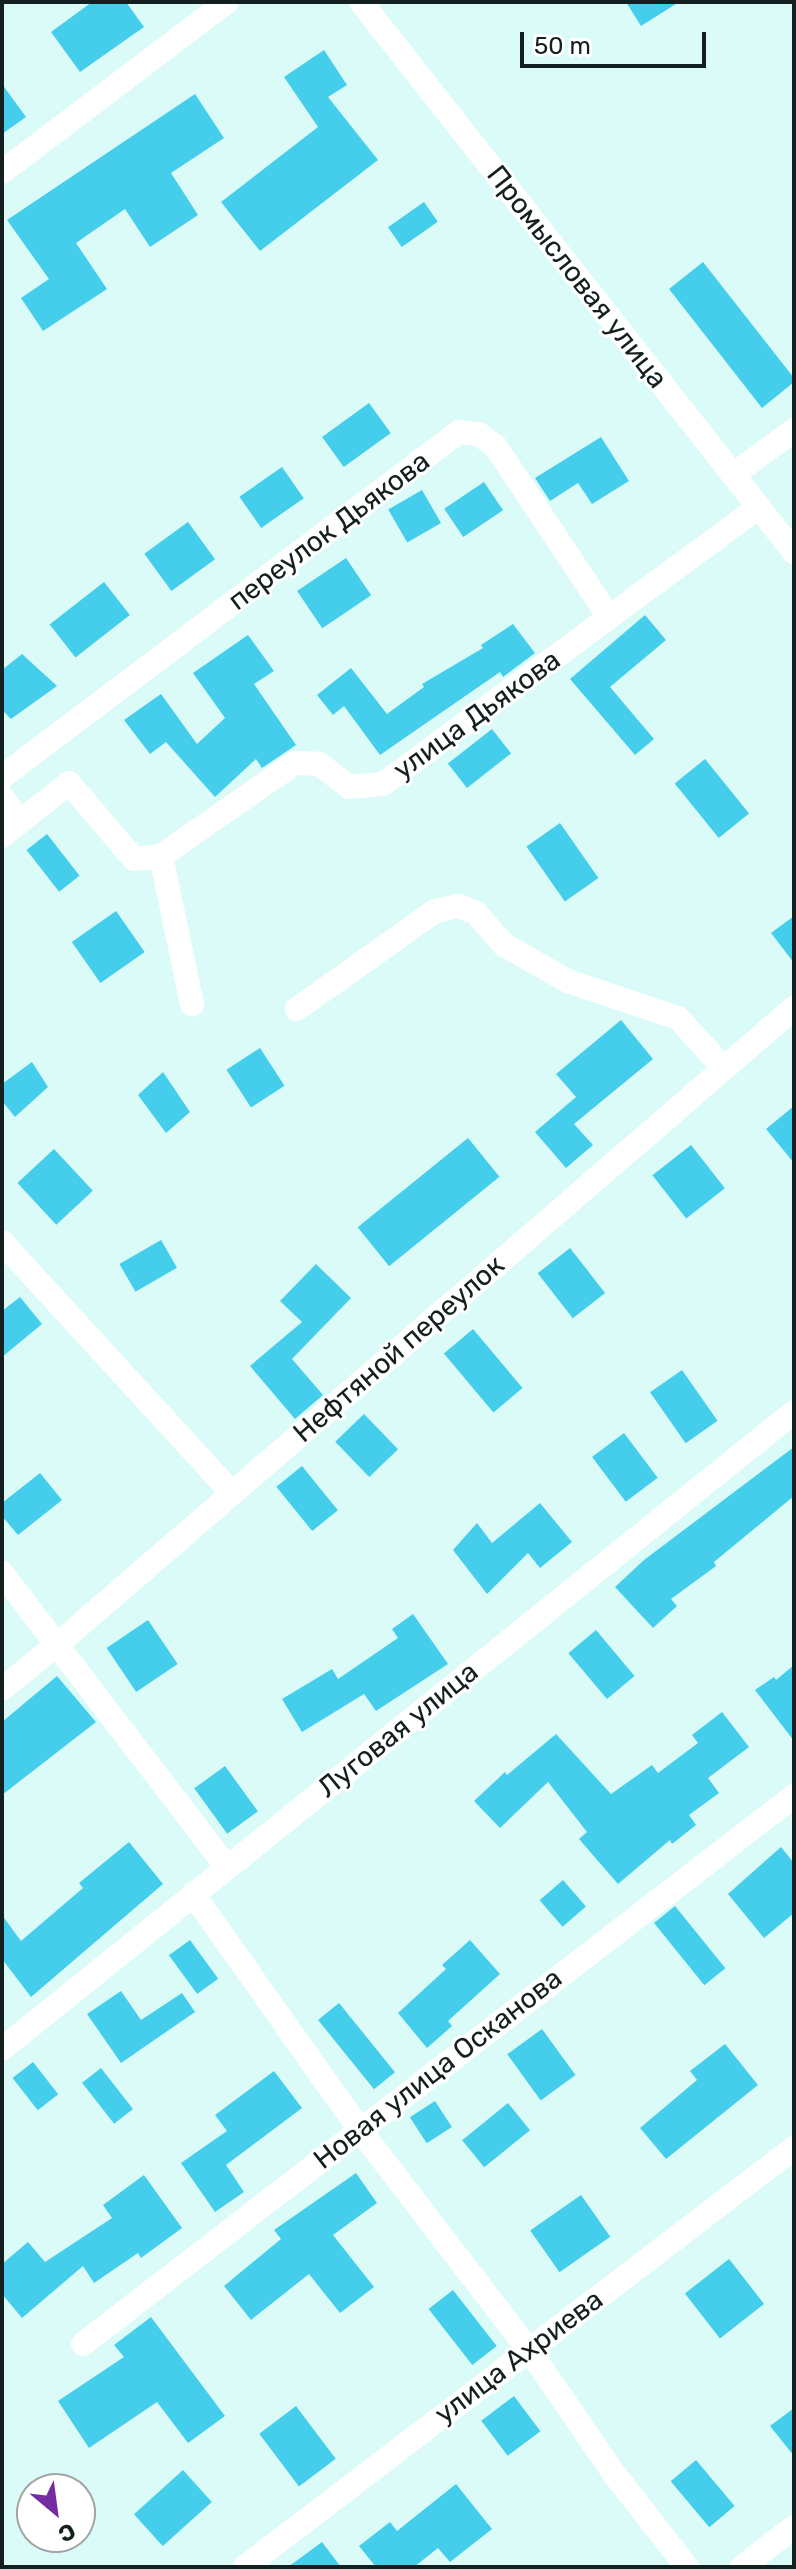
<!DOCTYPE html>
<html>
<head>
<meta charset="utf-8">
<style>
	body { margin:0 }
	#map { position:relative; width:796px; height:2569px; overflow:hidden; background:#dbfbf9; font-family:Rubik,sans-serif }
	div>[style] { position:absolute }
	.building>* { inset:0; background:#45ceeb; transform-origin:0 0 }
	.minor>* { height:24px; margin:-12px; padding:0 12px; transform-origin:12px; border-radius:12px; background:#fff }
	span { translate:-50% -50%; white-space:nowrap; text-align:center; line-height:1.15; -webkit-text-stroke:6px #fff; paint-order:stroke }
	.street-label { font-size:28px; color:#141f1f }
	.frame { position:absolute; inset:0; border:4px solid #141f1f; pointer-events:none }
	.north { position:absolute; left:16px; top:2473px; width:80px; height:80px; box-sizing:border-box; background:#fff; border:2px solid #a1a5a5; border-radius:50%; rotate:151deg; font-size:22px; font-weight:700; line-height:32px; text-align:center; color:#141f1f }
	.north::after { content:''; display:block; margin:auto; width:28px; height:36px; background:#732da1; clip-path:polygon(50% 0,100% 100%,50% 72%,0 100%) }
	.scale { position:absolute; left:520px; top:32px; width:186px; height:36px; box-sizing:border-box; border:4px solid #141f1f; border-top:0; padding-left:10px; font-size:24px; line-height:28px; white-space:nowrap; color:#141f1f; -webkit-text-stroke:6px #fff; paint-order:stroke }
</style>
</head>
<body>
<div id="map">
	<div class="building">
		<i style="clip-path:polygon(92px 2px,126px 2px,144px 27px,80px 72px,51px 32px)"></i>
		<i style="clip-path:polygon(626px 2px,679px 2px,641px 26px)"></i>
		<i style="clip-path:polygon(324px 50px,347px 85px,328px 97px,378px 160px,260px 251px,221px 202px,318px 127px,284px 77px)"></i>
		<i style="clip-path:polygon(2px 84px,26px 117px,2px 134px)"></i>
		<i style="clip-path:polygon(195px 94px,224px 138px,171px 173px,198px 215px,150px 247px,125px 209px,76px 243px,107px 289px,43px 331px,21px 298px,49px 279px,7px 220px)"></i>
		<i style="left:424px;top:202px;width:24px;height:44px;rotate:55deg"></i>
		<i style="clip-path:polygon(703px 262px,794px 378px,794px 382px,762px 408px,669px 289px)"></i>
		<i style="left:369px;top:403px;width:37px;height:58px;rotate:54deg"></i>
		<i style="clip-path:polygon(601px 437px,629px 481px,592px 504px,578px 483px,550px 501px,535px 478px)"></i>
		<i style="left:282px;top:467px;width:38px;height:52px;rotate:55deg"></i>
		<i style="left:484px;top:482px;width:34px;height:48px;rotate:56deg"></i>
		<i style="left:422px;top:490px;width:38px;height:39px;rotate:60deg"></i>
		<i style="left:188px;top:522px;width:46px;height:54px;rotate:54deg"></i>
		<i style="left:346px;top:558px;width:45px;height:59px;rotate:56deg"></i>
		<i style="left:104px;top:582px;width:42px;height:69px;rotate:52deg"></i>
		<i style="clip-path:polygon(645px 615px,666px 640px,610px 687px,654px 739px,635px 755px,570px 679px)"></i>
		<i style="clip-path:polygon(513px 624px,535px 653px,503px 677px,500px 672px,380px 755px,344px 706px,333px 715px,317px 695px,351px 668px,387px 714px,424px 687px,422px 684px,483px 648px,481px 645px)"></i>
		<i style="clip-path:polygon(248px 635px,274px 671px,254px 684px,296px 745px,262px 768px,256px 759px,215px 797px,166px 742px,150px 754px,124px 720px,161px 694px,197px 744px,225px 718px,193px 673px)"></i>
		<i style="clip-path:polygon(22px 654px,57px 686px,11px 719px,2px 710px,2px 670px)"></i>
		<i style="left:492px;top:729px;width:31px;height:56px;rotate:52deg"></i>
		<i style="left:705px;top:759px;width:70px;height:39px;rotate:51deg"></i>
		<i style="left:560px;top:823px;width:67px;height:41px;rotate:55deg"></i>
		<i style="left:47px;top:834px;width:53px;height:26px;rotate:52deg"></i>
		<i style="left:116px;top:911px;width:50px;height:54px;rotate:55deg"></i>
		<i style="clip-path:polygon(794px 916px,794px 963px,771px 933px)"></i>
		<i style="clip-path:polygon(621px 1020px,653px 1059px,574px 1124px,593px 1145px,566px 1168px,535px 1132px,576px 1097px,556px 1074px)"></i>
		<i style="left:260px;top:1048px;width:45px;height:40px;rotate:57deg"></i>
		<i style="clip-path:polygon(32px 1062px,48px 1087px,15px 1117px,2px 1101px,2px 1084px)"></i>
		<i style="clip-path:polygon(163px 1072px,190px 1112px,166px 1133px,138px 1095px)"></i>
		<i style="clip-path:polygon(794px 1106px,794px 1163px,766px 1129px)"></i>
		<i style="left:468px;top:1138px;width:50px;height:142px;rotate:51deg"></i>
		<i style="left:691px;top:1145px;width:55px;height:49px;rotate:52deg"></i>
		<i style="left:54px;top:1149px;width:57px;height:50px;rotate:47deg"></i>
		<i style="left:161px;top:1240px;width:32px;height:48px;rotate:60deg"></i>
		<i style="left:570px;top:1248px;width:57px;height:41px;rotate:52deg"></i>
		<i style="clip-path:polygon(316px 1264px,351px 1298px,292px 1359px,323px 1395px,295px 1419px,250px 1366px,302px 1322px,280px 1301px)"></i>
		<i style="clip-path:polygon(20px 1297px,42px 1324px,2px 1357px,2px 1311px)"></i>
		<i style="left:473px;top:1329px;width:77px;height:38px;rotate:50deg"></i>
		<i style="left:682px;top:1370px;width:62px;height:39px;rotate:55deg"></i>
		<i style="left:364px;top:1414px;width:49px;height:40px;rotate:46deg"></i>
		<i style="left:624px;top:1433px;width:56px;height:40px;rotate:53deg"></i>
		<i style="clip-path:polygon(794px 1447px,794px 1496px,714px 1562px,716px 1566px,671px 1599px,677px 1606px,653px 1628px,615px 1587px,644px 1560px)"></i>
		<i style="left:302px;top:1466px;width:57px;height:33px;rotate:51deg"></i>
		<i style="clip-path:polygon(40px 1473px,62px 1500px,18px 1535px,2px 1516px,2px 1503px)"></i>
		<i style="clip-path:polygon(540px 1503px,572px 1542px,540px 1568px,528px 1553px,487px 1594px,453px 1550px,477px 1523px,492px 1543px)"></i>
		<i style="clip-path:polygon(413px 1614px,448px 1664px,376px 1711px,364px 1694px,302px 1732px,282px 1699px,332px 1669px,338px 1679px,398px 1638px,392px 1629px)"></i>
		<i style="left:148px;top:1620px;width:53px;height:50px;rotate:56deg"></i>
		<i style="left:596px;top:1630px;width:60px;height:36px;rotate:50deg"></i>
		<i style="clip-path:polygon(794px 1665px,794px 1741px,755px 1690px,774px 1677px,776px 1680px)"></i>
		<i style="clip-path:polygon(57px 1676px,96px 1722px,2px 1795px,2px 1722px)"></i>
		<i style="clip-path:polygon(722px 1712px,749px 1747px,708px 1778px,719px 1793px,689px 1815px,696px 1825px,672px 1844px,670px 1840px,618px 1884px,579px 1839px,587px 1832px,548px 1782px,500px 1828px,474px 1801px,505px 1772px,507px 1775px,556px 1734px,611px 1794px,652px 1765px,658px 1773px,698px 1743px,692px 1735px)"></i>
		<i style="left:225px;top:1766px;width:56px;height:38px;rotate:54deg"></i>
		<i style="clip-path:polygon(129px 1842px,163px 1884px,31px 1997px,2px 1959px,2px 1915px,21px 1941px,83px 1888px,79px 1883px)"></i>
		<i style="clip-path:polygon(781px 1847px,794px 1863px,794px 1913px,764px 1938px,728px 1894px)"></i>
		<i style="left:563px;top:1880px;width:35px;height:31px;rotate:49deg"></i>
		<i style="left:675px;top:1906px;width:80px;height:27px;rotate:51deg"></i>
		<i style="left:190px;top:1940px;width:48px;height:26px;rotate:54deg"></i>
		<i style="clip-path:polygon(470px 1940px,500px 1974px,448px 2021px,452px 2026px,427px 2048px,398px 2013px,446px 1969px,442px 1965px)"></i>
		<i style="clip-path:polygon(121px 1991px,141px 2020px,182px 1993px,195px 2012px,121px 2063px,87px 2014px)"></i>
		<i style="left:339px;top:2003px;width:89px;height:27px;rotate:51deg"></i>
		<i style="left:542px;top:2029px;width:57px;height:43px;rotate:54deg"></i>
		<i style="clip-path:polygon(725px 2044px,758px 2085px,666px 2159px,640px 2128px,697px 2080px,690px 2071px)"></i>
		<i style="left:33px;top:2062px;width:41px;height:26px;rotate:52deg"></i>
		<i style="left:101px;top:2068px;width:52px;height:24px;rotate:52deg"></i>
		<i style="clip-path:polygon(274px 2071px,302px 2108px,226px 2165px,244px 2192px,215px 2212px,181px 2163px,227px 2131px,215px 2115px)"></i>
		<i style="left:435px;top:2101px;width:31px;height:30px;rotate:57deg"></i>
		<i style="left:508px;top:2103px;width:35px;height:59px;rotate:51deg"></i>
		<i style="clip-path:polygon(356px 2173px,377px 2203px,333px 2235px,374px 2287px,340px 2313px,309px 2274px,251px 2320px,224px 2286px,281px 2239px,274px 2230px)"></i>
		<i style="clip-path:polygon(144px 2175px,182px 2228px,141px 2258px,138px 2253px,94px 2283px,83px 2266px,22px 2318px,2px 2294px,2px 2264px,28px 2242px,45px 2262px,112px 2218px,103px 2205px)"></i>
		<i style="left:581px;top:2195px;width:51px;height:62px;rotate:55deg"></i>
		<i style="left:729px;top:2259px;width:57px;height:56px;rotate:52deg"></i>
		<i style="left:453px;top:2290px;width:71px;height:31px;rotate:52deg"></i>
		<i style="clip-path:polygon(151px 2317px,225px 2416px,188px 2443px,157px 2402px,89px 2448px,58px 2401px,124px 2357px,114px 2345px)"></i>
		<i style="left:514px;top:2396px;width:44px;height:41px;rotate:53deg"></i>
		<i style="left:296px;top:2406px;width:66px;height:46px;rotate:53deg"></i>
		<i style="clip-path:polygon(794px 2408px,794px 2456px,770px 2426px)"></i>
		<i style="left:696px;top:2460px;width:60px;height:33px;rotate:50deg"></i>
		<i style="left:183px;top:2470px;width:43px;height:66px;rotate:48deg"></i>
		<i style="clip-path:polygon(456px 2484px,492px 2529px,450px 2562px,438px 2548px,414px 2567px,376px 2567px,359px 2546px,390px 2522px,397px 2531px)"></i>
		<i style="clip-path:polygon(322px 2542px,341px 2567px,288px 2567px)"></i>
	</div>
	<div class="minor">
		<i style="left:361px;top:2px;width:700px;rotate:51.79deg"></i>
		<i style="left:2px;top:172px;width:282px;rotate:-37.1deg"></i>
		<i style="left:733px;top:475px;width:76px;rotate:-36.4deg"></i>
		<i style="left:2px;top:777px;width:573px;rotate:-37.05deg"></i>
		<i style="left:459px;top:432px;width:20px;rotate:6deg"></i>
		<i style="left:479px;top:434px;width:21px;rotate:37deg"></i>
		<i style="left:496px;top:447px;width:204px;rotate:56.4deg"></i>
		<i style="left:2px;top:797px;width:29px;rotate:54deg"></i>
		<i style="left:2px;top:836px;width:85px;rotate:-38.3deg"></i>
		<i style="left:69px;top:783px;width:100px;rotate:49.5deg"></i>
		<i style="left:134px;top:859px;width:27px;rotate:-6deg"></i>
		<i style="left:161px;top:856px;width:163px;rotate:-34.8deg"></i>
		<i style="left:295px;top:763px;width:24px;rotate:2deg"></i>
		<i style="left:319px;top:764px;width:38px;rotate:37deg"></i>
		<i style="left:349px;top:787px;width:34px;rotate:-5deg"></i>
		<i style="left:383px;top:784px;width:467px;rotate:-36.4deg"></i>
		<i style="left:161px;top:856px;width:152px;rotate:78.2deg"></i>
		<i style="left:297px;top:1009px;width:169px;rotate:-35.4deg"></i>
		<i style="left:435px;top:911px;width:24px;rotate:-12deg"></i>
		<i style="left:458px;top:906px;width:19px;rotate:21deg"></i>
		<i style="left:476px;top:913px;width:43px;rotate:48.8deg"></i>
		<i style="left:504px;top:945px;width:73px;rotate:29.4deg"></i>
		<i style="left:568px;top:981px;width:116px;rotate:18.6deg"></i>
		<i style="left:678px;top:1018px;width:68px;rotate:47.4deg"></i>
		<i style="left:2px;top:1242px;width:340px;rotate:47.5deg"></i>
		<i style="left:2px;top:1573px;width:370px;rotate:52.6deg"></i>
		<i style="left:2px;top:1689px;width:72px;rotate:-38.8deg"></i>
		<i style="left:58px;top:1644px;width:973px;rotate:-40.83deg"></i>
		<i style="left:193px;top:1894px;width:289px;rotate:54.7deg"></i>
		<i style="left:360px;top:2130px;width:277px;rotate:52.5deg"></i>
		<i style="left:529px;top:2350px;width:152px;rotate:55.5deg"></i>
		<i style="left:615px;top:2475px;width:117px;rotate:52deg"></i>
		<i style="left:2px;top:2049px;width:1016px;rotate:-38.81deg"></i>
		<i style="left:83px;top:2344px;width:898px;rotate:-37.62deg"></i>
		<i style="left:245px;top:2567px;width:691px;rotate:-37.35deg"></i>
		<i style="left:742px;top:2567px;width:66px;rotate:-37.6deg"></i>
	</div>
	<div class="street-label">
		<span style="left:577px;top:277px;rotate:52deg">Промысловая улица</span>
		<span style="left:329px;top:531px;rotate:-37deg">переулок Дьякова</span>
		<span style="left:477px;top:715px;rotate:-36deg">улица Дьякова</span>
		<span style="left:399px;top:1349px;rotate:-41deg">Нефтяной переулок</span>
		<span style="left:398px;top:1730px;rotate:-39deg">Луговая улица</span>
		<span style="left:438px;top:2069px;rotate:-38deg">Новая улица Осканова</span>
		<span style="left:519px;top:2357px;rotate:-37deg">улица Ахриева</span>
	</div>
	<div class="frame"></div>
	<div class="north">С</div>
	<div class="scale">50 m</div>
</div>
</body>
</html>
